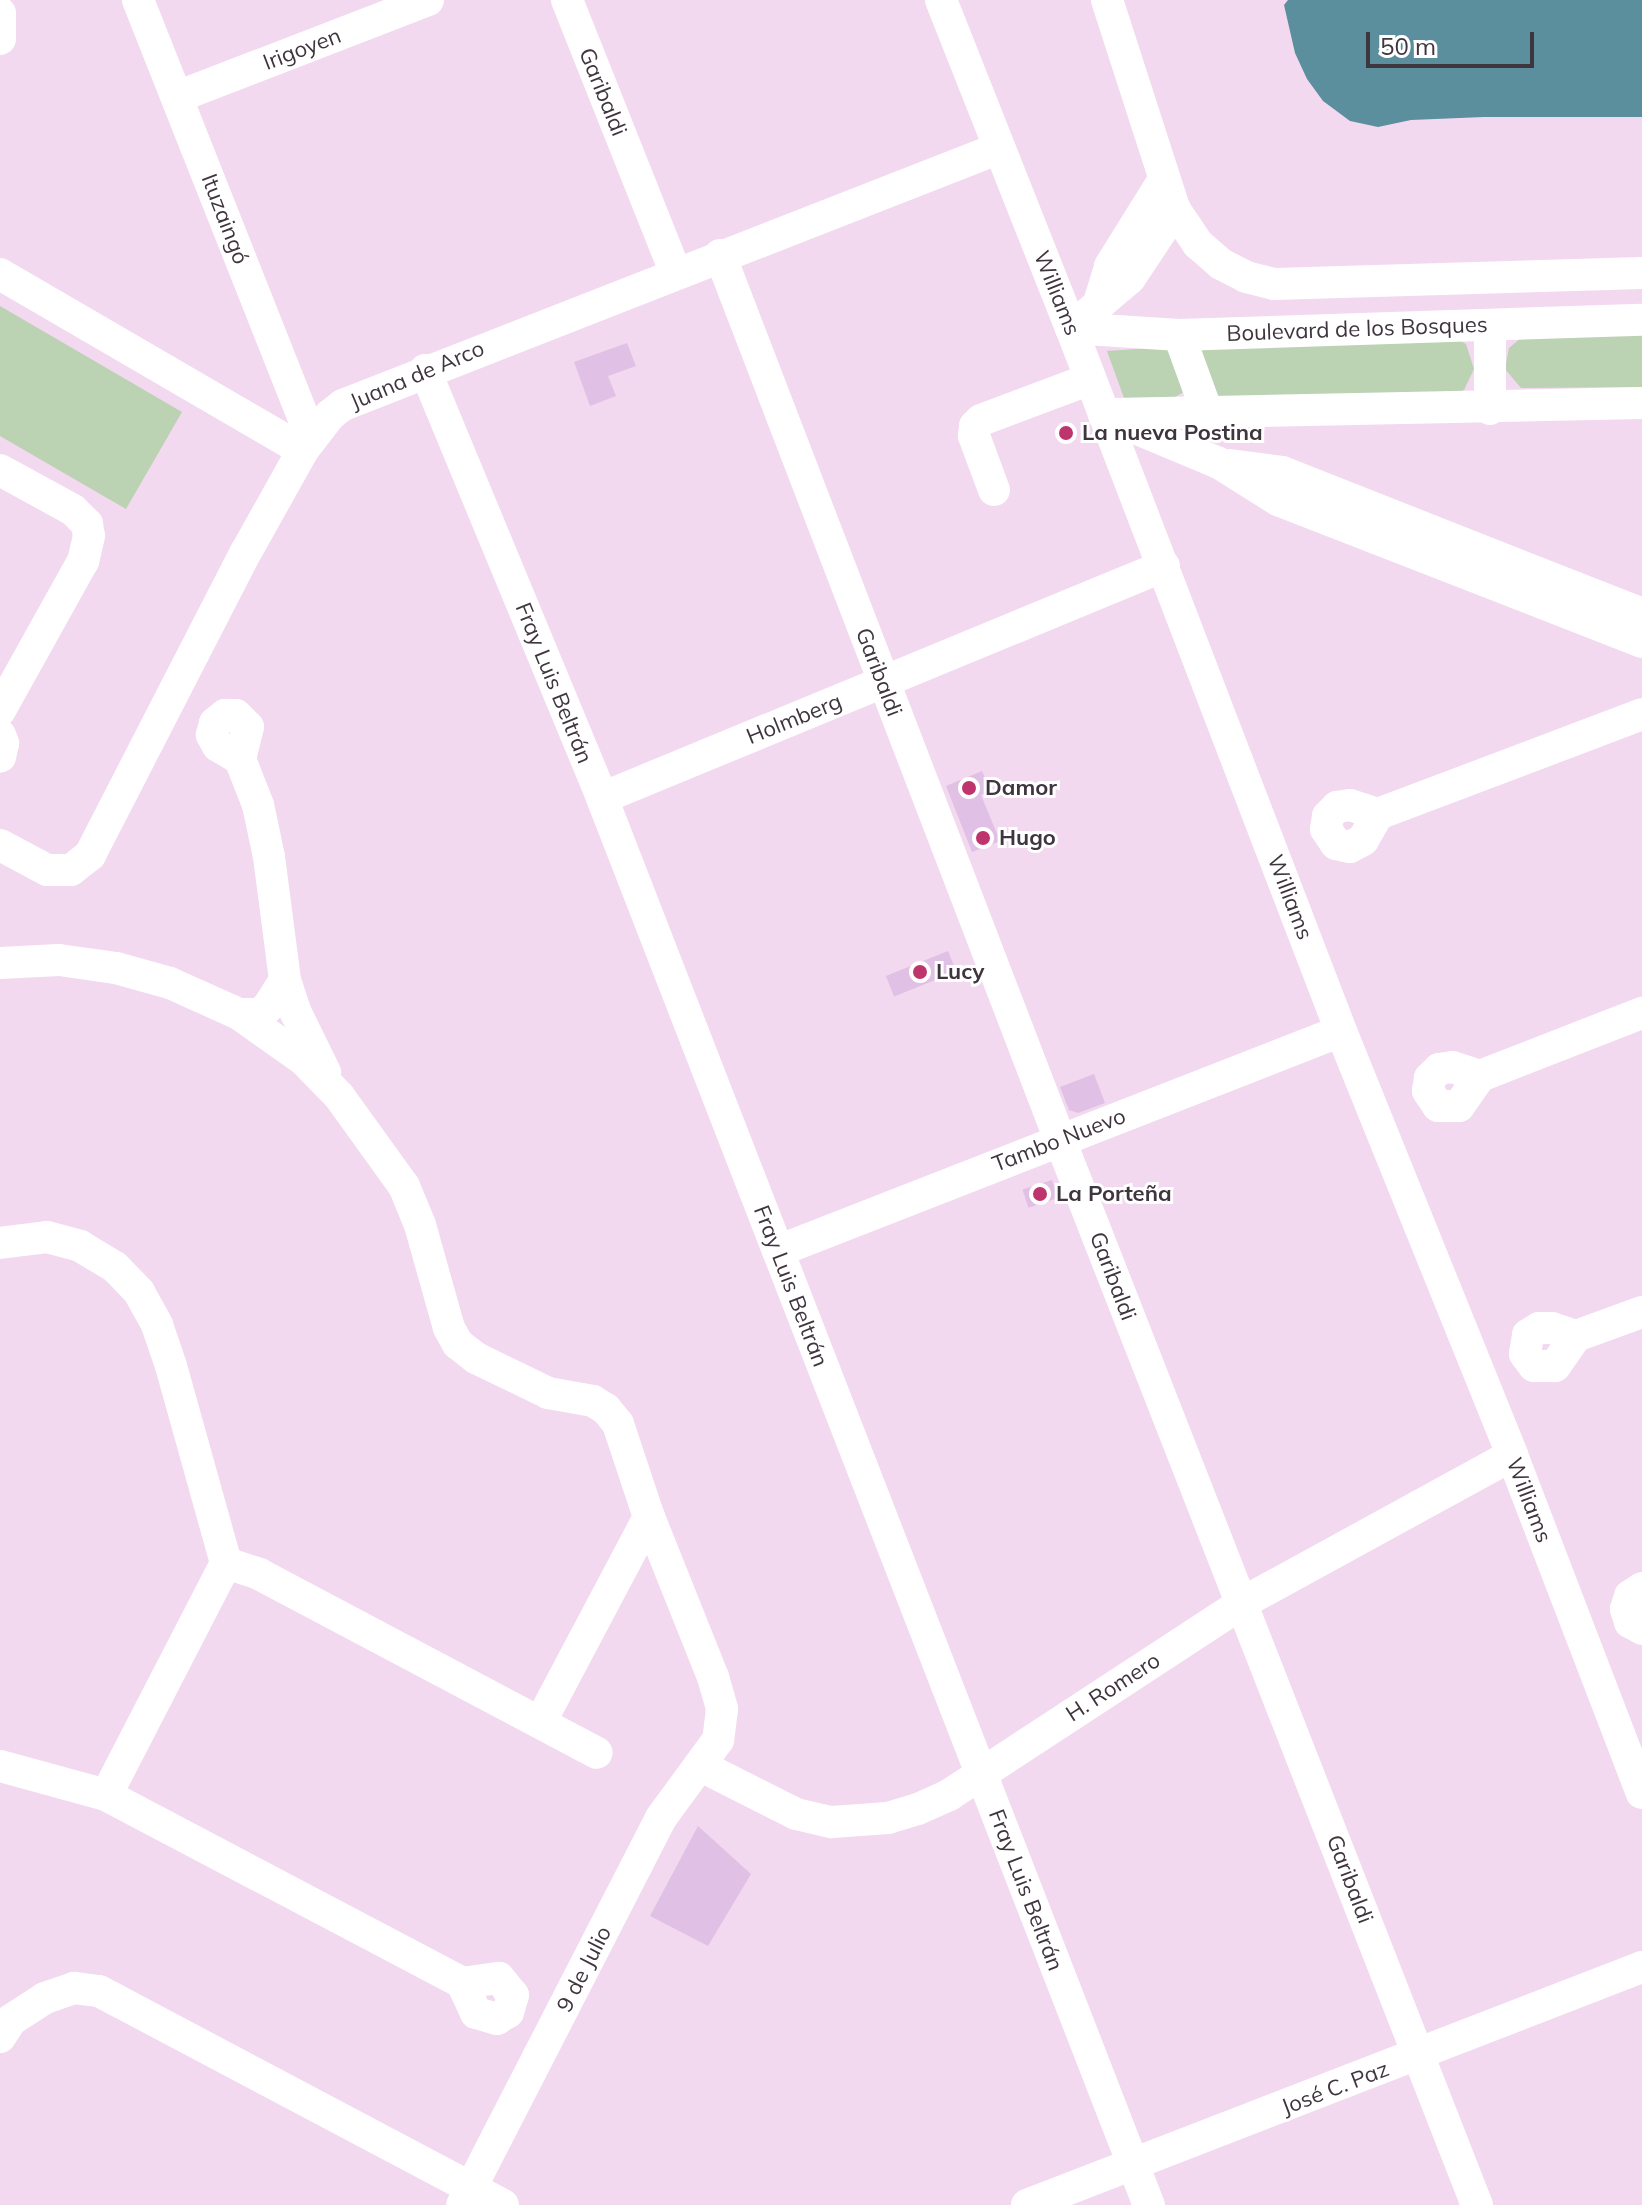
<!DOCTYPE html>
<html>
<head>
<meta charset="utf-8">
<style>
	body { margin:0 }
	#map { position:relative; width:1642px; height:2205px; overflow:hidden; background:#f2d9ef; font-family:Mulish,sans-serif }
	div>[style] { position:absolute }
	.green>* { inset:0; background:#bbd2b3 }
	.water>* { inset:0; background:#5b8f9e }
	.building>* { inset:0; background:#e0c0e4; transform-origin:0 0 }
	.minor>* { height:32px; margin:-16px; padding:0 16px; transform-origin:16px; border-radius:16px; background:#fff }
	.dots>* { width:22px; height:22px; translate:-50% -50%; box-sizing:border-box; border:4px solid #fff; border-radius:50% }
	span { translate:-50% -50%; white-space:nowrap; text-align:center; line-height:1.15; -webkit-text-stroke:6px #fff; paint-order:stroke }
	.street-label { font-size:22px; color:#3f353e }
	.poi-label { font-size:22px; color:#3f353e; font-weight:700 }
	.left { translate:0 -50%; text-align:left }
	.scale { position:absolute; left:1366px; top:32px; width:168px; height:36px; box-sizing:border-box; border:4px solid #3f353e; border-top:0; padding-left:10px; font-size:24px; line-height:28px; white-space:nowrap; color:#3f353e; -webkit-text-stroke:6px #fff; paint-order:stroke }
</style>
</head>
<body>
<div id="map">
	<div class="green">
		<i style="clip-path:polygon(0 306px,182px 412px,126px 509px,0 436px)"></i>
		<i style="clip-path:polygon(1642px 331px,1642px 387px,1521px 388px,1505px 369px,1509px 348px,1522px 337px)"></i>
		<i style="clip-path:polygon(1453px 337px,1466px 344px,1474px 369px,1464px 390px,1455px 394px,1222px 397px,1215px 395px,1201px 351px,1208px 345px)"></i>
		<i style="clip-path:polygon(1165px 347px,1173px 356px,1184px 392px,1175px 397px,1124px 398px,1107px 351px)"></i>
	</div>
	<div class="water">
		<i style="clip-path:polygon(1288px 0,1642px 0,1642px 117px,1484px 117px,1411px 120px,1378px 127px,1350px 121px,1323px 101px,1307px 79px,1295px 53px,1284px 5px)"></i>
	</div>
	<div class="building">
		<i style="clip-path:polygon(627px 343px,636px 366px,608px 376px,616px 396px,590px 406px,574px 362px)"></i>
		<i style="clip-path:polygon(982px 771px,991px 791px,981px 795px,1000px 841px,972px 852px,946px 786px)"></i>
		<i style="left:948px;top:951px;width:22px;height:67px;rotate:68deg"></i>
		<i style="clip-path:polygon(1094px 1074px,1105px 1103px,1078px 1113px,1069px 1110px,1060px 1087px)"></i>
		<i style="left:1052px;top:1180px;width:19px;height:31px;rotate:72deg"></i>
		<i style="clip-path:polygon(698px 1826px,751px 1874px,708px 1946px,650px 1916px)"></i>
	</div>
	<div class="minor">
		<i style="left:138px;top:0;width:471px;rotate:68.4deg"></i>
		<i style="left:567px;top:0;width:293px;rotate:68.3deg"></i>
		<i style="left:941px;top:0;width:353px;rotate:68.4deg"></i>
		<i style="left:1071px;top:328px;width:753px;rotate:68.99deg"></i>
		<i style="left:1341px;top:1031px;width:457px;rotate:68deg"></i>
		<i style="left:1512px;top:1455px;width:362px;rotate:69deg"></i>
		<i style="left:1107px;top:0;width:221px;rotate:72.1deg"></i>
		<i style="left:1175px;top:210px;width:41px;rotate:55.9deg"></i>
		<i style="left:1198px;top:244px;width:30px;rotate:41deg"></i>
		<i style="left:1221px;top:264px;width:28px;rotate:27deg"></i>
		<i style="left:1246px;top:277px;width:29px;rotate:14deg"></i>
		<i style="left:1274px;top:284px;width:368px;rotate:-1.7deg"></i>
		<i style="left:0;top:13px;width:26px;rotate:90deg"></i>
		<i style="left:177px;top:97px;width:269px;rotate:-21.1deg"></i>
		<i style="left:720px;top:255px;width:948px;rotate:68.98deg"></i>
		<i style="left:1060px;top:1140px;width:1144px;rotate:68.62deg"></i>
		<i style="left:0;top:274px;width:350px;rotate:30.2deg"></i>
		<i style="left:1099px;top:303px;width:39px;rotate:-73deg"></i>
		<i style="left:1110px;top:266px;width:100px;rotate:-58.1deg"></i>
		<i style="left:1490px;top:325px;width:84px;rotate:90deg"></i>
		<i style="left:1071px;top:328px;width:108px;rotate:3.7deg"></i>
		<i style="left:1179px;top:335px;width:463px;rotate:-1.9deg"></i>
		<i style="left:1071px;top:328px;width:77px;rotate:-40.3deg"></i>
		<i style="left:1130px;top:278px;width:82px;rotate:-56.5deg"></i>
		<i style="left:1179px;top:335px;width:82px;rotate:70deg"></i>
		<i style="left:425px;top:370px;width:463px;rotate:67.5deg"></i>
		<i style="left:602px;top:798px;width:1510px;rotate:68.76deg"></i>
		<i style="left:1115px;top:414px;width:527px;rotate:-1.2deg"></i>
		<i style="left:1104px;top:415px;width:125px;rotate:22.7deg"></i>
		<i style="left:1219px;top:463px;width:70px;rotate:32.1deg"></i>
		<i style="left:1278px;top:500px;width:391px;rotate:21.3deg"></i>
		<i style="left:1230px;top:465px;width:52px;rotate:7.7deg"></i>
		<i style="left:1282px;top:472px;width:387px;rotate:21.5deg"></i>
		<i style="left:0;top:470px;width:83px;rotate:28.7deg"></i>
		<i style="left:73px;top:510px;width:20px;rotate:45deg"></i>
		<i style="left:87px;top:524px;width:12px;rotate:81deg"></i>
		<i style="left:89px;top:536px;width:26px;rotate:103deg"></i>
		<i style="left:83px;top:561px;width:171px;rotate:119.1deg"></i>
		<i style="left:994px;top:490px;width:58px;rotate:-110.3deg"></i>
		<i style="left:974px;top:436px;width:10px;rotate:-84deg"></i>
		<i style="left:975px;top:426px;width:8px;rotate:-45deg"></i>
		<i style="left:981px;top:420px;width:116px;rotate:-20.6deg"></i>
		<i style="left:0;top:735px;width:9px;rotate:69deg"></i>
		<i style="left:3px;top:743px;width:14px;rotate:102deg"></i>
		<i style="left:602px;top:798px;width:608px;rotate:-22.43deg"></i>
		<i style="left:1378px;top:814px;width:30px;rotate:120deg"></i>
		<i style="left:1363px;top:840px;width:15px;rotate:152deg"></i>
		<i style="left:1350px;top:847px;width:14px;rotate:-168deg"></i>
		<i style="left:1336px;top:844px;width:18px;rotate:-124deg"></i>
		<i style="left:1326px;top:829px;width:13px;rotate:-81deg"></i>
		<i style="left:1328px;top:816px;width:13px;rotate:-45deg"></i>
		<i style="left:1337px;top:807px;width:13px;rotate:-9deg"></i>
		<i style="left:1350px;top:805px;width:29px;rotate:18deg"></i>
		<i style="left:1378px;top:814px;width:282px;rotate:-20.7deg"></i>
		<i style="left:0;top:845px;width:53px;rotate:28deg"></i>
		<i style="left:47px;top:870px;width:24px"></i>
		<i style="left:71px;top:870px;width:24px;rotate:-38deg"></i>
		<i style="left:90px;top:855px;width:341px;rotate:-62.8deg"></i>
		<i style="left:246px;top:552px;width:117px;rotate:-60.8deg"></i>
		<i style="left:303px;top:450px;width:44px;rotate:-52.4deg"></i>
		<i style="left:330px;top:415px;width:16px;rotate:-38deg"></i>
		<i style="left:343px;top:405px;width:702px;rotate:-21.38deg"></i>
		<i style="left:0;top:963px;width:59px;rotate:-2.9deg"></i>
		<i style="left:59px;top:960px;width:58px;rotate:8deg"></i>
		<i style="left:116px;top:968px;width:56px;rotate:15.5deg"></i>
		<i style="left:170px;top:983px;width:76px;rotate:24.2deg"></i>
		<i style="left:239px;top:1014px;width:80px;rotate:35.3deg"></i>
		<i style="left:304px;top:1060px;width:50px;rotate:45.8deg"></i>
		<i style="left:339px;top:1096px;width:111px;rotate:54.2deg"></i>
		<i style="left:404px;top:1186px;width:42px;rotate:67.7deg"></i>
		<i style="left:420px;top:1225px;width:107px;rotate:74.3deg"></i>
		<i style="left:449px;top:1328px;width:18px;rotate:61deg"></i>
		<i style="left:458px;top:1344px;width:23px;rotate:38deg"></i>
		<i style="left:476px;top:1358px;width:80px;rotate:25.9deg"></i>
		<i style="left:548px;top:1393px;width:46px;rotate:10.1deg"></i>
		<i style="left:593px;top:1401px;width:15px;rotate:32deg"></i>
		<i style="left:606px;top:1409px;width:19px;rotate:51deg"></i>
		<i style="left:618px;top:1424px;width:98px;rotate:71.6deg"></i>
		<i style="left:649px;top:1517px;width:172px;rotate:68.2deg"></i>
		<i style="left:713px;top:1677px;width:33px;rotate:74deg"></i>
		<i style="left:722px;top:1709px;width:31px;rotate:97deg"></i>
		<i style="left:718px;top:1740px;width:97px;rotate:126.2deg"></i>
		<i style="left:661px;top:1818px;width:435px;rotate:117.2deg"></i>
		<i style="left:285px;top:980px;width:35px;rotate:72deg"></i>
		<i style="left:296px;top:1013px;width:66px;rotate:63.8deg"></i>
		<i style="left:239px;top:1014px;width:20px"></i>
		<i style="left:259px;top:1014px;width:11px;rotate:-38deg"></i>
		<i style="left:268px;top:1007px;width:32px;rotate:-58deg"></i>
		<i style="left:285px;top:980px;width:124px;rotate:-97.4deg"></i>
		<i style="left:269px;top:857px;width:53px;rotate:-101.9deg"></i>
		<i style="left:258px;top:805px;width:49px;rotate:-111.4deg"></i>
		<i style="left:240px;top:759px;width:26px;rotate:-149deg"></i>
		<i style="left:218px;top:746px;width:13px;rotate:-119deg"></i>
		<i style="left:212px;top:735px;width:12px;rotate:-76deg"></i>
		<i style="left:215px;top:723px;width:13px;rotate:-39deg"></i>
		<i style="left:225px;top:715px;width:11px"></i>
		<i style="left:236px;top:715px;width:17px;rotate:45deg"></i>
		<i style="left:248px;top:727px;width:33px;rotate:104deg"></i>
		<i style="left:1480px;top:1076px;width:29px;rotate:-162deg"></i>
		<i style="left:1452px;top:1067px;width:13px;rotate:171deg"></i>
		<i style="left:1439px;top:1069px;width:13px;rotate:135deg"></i>
		<i style="left:1430px;top:1078px;width:13px;rotate:99deg"></i>
		<i style="left:1428px;top:1091px;width:18px;rotate:56deg"></i>
		<i style="left:1438px;top:1106px;width:21px"></i>
		<i style="left:1459px;top:1106px;width:37px;rotate:-55deg"></i>
		<i style="left:1480px;top:1076px;width:174px;rotate:-21.3deg"></i>
		<i style="left:0;top:1243px;width:47px;rotate:-7.3deg"></i>
		<i style="left:47px;top:1237px;width:34px;rotate:15deg"></i>
		<i style="left:80px;top:1246px;width:41px;rotate:31deg"></i>
		<i style="left:115px;top:1267px;width:35px;rotate:46deg"></i>
		<i style="left:139px;top:1292px;width:38px;rotate:61deg"></i>
		<i style="left:157px;top:1325px;width:43px;rotate:71.1deg"></i>
		<i style="left:171px;top:1366px;width:205px;rotate:74.4deg"></i>
		<i style="left:226px;top:1563px;width:261px;rotate:117.3deg"></i>
		<i style="left:778px;top:1251px;width:604px;rotate:-21.34deg"></i>
		<i style="left:1576px;top:1336px;width:25px;rotate:-162deg"></i>
		<i style="left:1552px;top:1328px;width:13px;rotate:180deg"></i>
		<i style="left:1539px;top:1328px;width:13px;rotate:148deg"></i>
		<i style="left:1528px;top:1335px;width:19px;rotate:99deg"></i>
		<i style="left:1525px;top:1354px;width:15px;rotate:53deg"></i>
		<i style="left:1534px;top:1366px;width:21px"></i>
		<i style="left:1555px;top:1366px;width:37px;rotate:-55deg"></i>
		<i style="left:1576px;top:1336px;width:70px;rotate:-20deg"></i>
		<i style="left:226px;top:1563px;width:35px;rotate:18deg"></i>
		<i style="left:259px;top:1574px;width:382px;rotate:27.9deg"></i>
		<i style="left:1642px;top:1588px;width:14px;rotate:146deg"></i>
		<i style="left:1630px;top:1596px;width:14px;rotate:107deg"></i>
		<i style="left:1626px;top:1609px;width:14px;rotate:73deg"></i>
		<i style="left:1630px;top:1622px;width:14px;rotate:30deg"></i>
		<i style="left:541px;top:1721px;width:231px;rotate:-62.1deg"></i>
		<i style="left:0;top:1766px;width:110px;rotate:15.3deg"></i>
		<i style="left:106px;top:1795px;width:403px;rotate:27.8deg"></i>
		<i style="left:462px;top:1983px;width:37px;rotate:-8deg"></i>
		<i style="left:499px;top:1978px;width:22px;rotate:51deg"></i>
		<i style="left:513px;top:1995px;width:18px;rotate:106deg"></i>
		<i style="left:508px;top:2012px;width:13px;rotate:148deg"></i>
		<i style="left:497px;top:2019px;width:22px;rotate:-164deg"></i>
		<i style="left:476px;top:2013px;width:33px;rotate:-115deg"></i>
		<i style="left:701px;top:1766px;width:106px;rotate:26.8deg"></i>
		<i style="left:796px;top:1814px;width:37px;rotate:13deg"></i>
		<i style="left:832px;top:1822px;width:56px;rotate:-4.1deg"></i>
		<i style="left:888px;top:1818px;width:31px;rotate:-17deg"></i>
		<i style="left:918px;top:1809px;width:34px;rotate:-24deg"></i>
		<i style="left:949px;top:1795px;width:350px;rotate:-33.2deg"></i>
		<i style="left:1242px;top:1603px;width:308px;rotate:-28.7deg"></i>
		<i style="left:0;top:2037px;width:20px;rotate:-57deg"></i>
		<i style="left:11px;top:2020px;width:40px;rotate:-32.9deg"></i>
		<i style="left:45px;top:1998px;width:31px;rotate:-19deg"></i>
		<i style="left:74px;top:1988px;width:25px;rotate:7deg"></i>
		<i style="left:99px;top:1991px;width:457px;rotate:27.9deg"></i>
		<i style="left:1027px;top:2205px;width:659px;rotate:-21.16deg"></i>
	</div>
	<div class="dots">
		<i style="left:1066px;top:433px;background:#be346d"></i>
		<i style="left:969px;top:788px;background:#be346d"></i>
		<i style="left:983px;top:838px;background:#be346d"></i>
		<i style="left:920px;top:972px;background:#be346d"></i>
		<i style="left:1040px;top:1194px;background:#be346d"></i>
	</div>
	<div class="street-label">
		<span style="left:302px;top:49px;rotate:-21deg">Irigoyen</span>
		<span style="left:603px;top:92px;rotate:68deg">Garibaldi</span>
		<span style="left:225px;top:219px;rotate:69deg">Ituzaingó</span>
		<span style="left:1057px;top:293px;rotate:68deg">Williams</span>
		<span style="left:1357px;top:329px;rotate:-2deg">Boulevard de los Bosques</span>
		<span style="left:417px;top:375px;rotate:-23deg">Juana de Arco</span>
		<span style="left:879px;top:672px;rotate:69deg">Garibaldi</span>
		<span style="left:554px;top:683px;rotate:68deg">Fray Luis Beltrán</span>
		<span style="left:794px;top:719px;rotate:-22deg">Holmberg</span>
		<span style="left:1290px;top:897px;rotate:69deg">Williams</span>
		<span style="left:1059px;top:1140px;rotate:-21deg">Tambo Nuevo</span>
		<span style="left:1113px;top:1276px;rotate:69deg">Garibaldi</span>
		<span style="left:791px;top:1286px;rotate:69deg">Fray Luis Beltrán</span>
		<span style="left:1529px;top:1500px;rotate:69deg">Williams</span>
		<span style="left:1113px;top:1687px;rotate:-33deg">H. Romero</span>
		<span style="left:1350px;top:1879px;rotate:69deg">Garibaldi</span>
		<span style="left:1026px;top:1890px;rotate:69deg">Fray Luis Beltrán</span>
		<span style="left:584px;top:1969px;rotate:-63deg">9 de Julio</span>
		<span style="left:1335px;top:2088px;rotate:-21deg">José C. Paz</span>
	</div>
	<div class="poi-label">
		<span class="left" style="left:1082px;top:433px">La nueva Postina</span>
		<span class="left" style="left:985px;top:788px">Damor</span>
		<span class="left" style="left:999px;top:838px">Hugo</span>
		<span class="left" style="left:936px;top:972px">Lucy</span>
		<span class="left" style="left:1056px;top:1194px">La Porteña</span>
	</div>
	<div class="scale">50 m</div>
</div>
</body>
</html>
